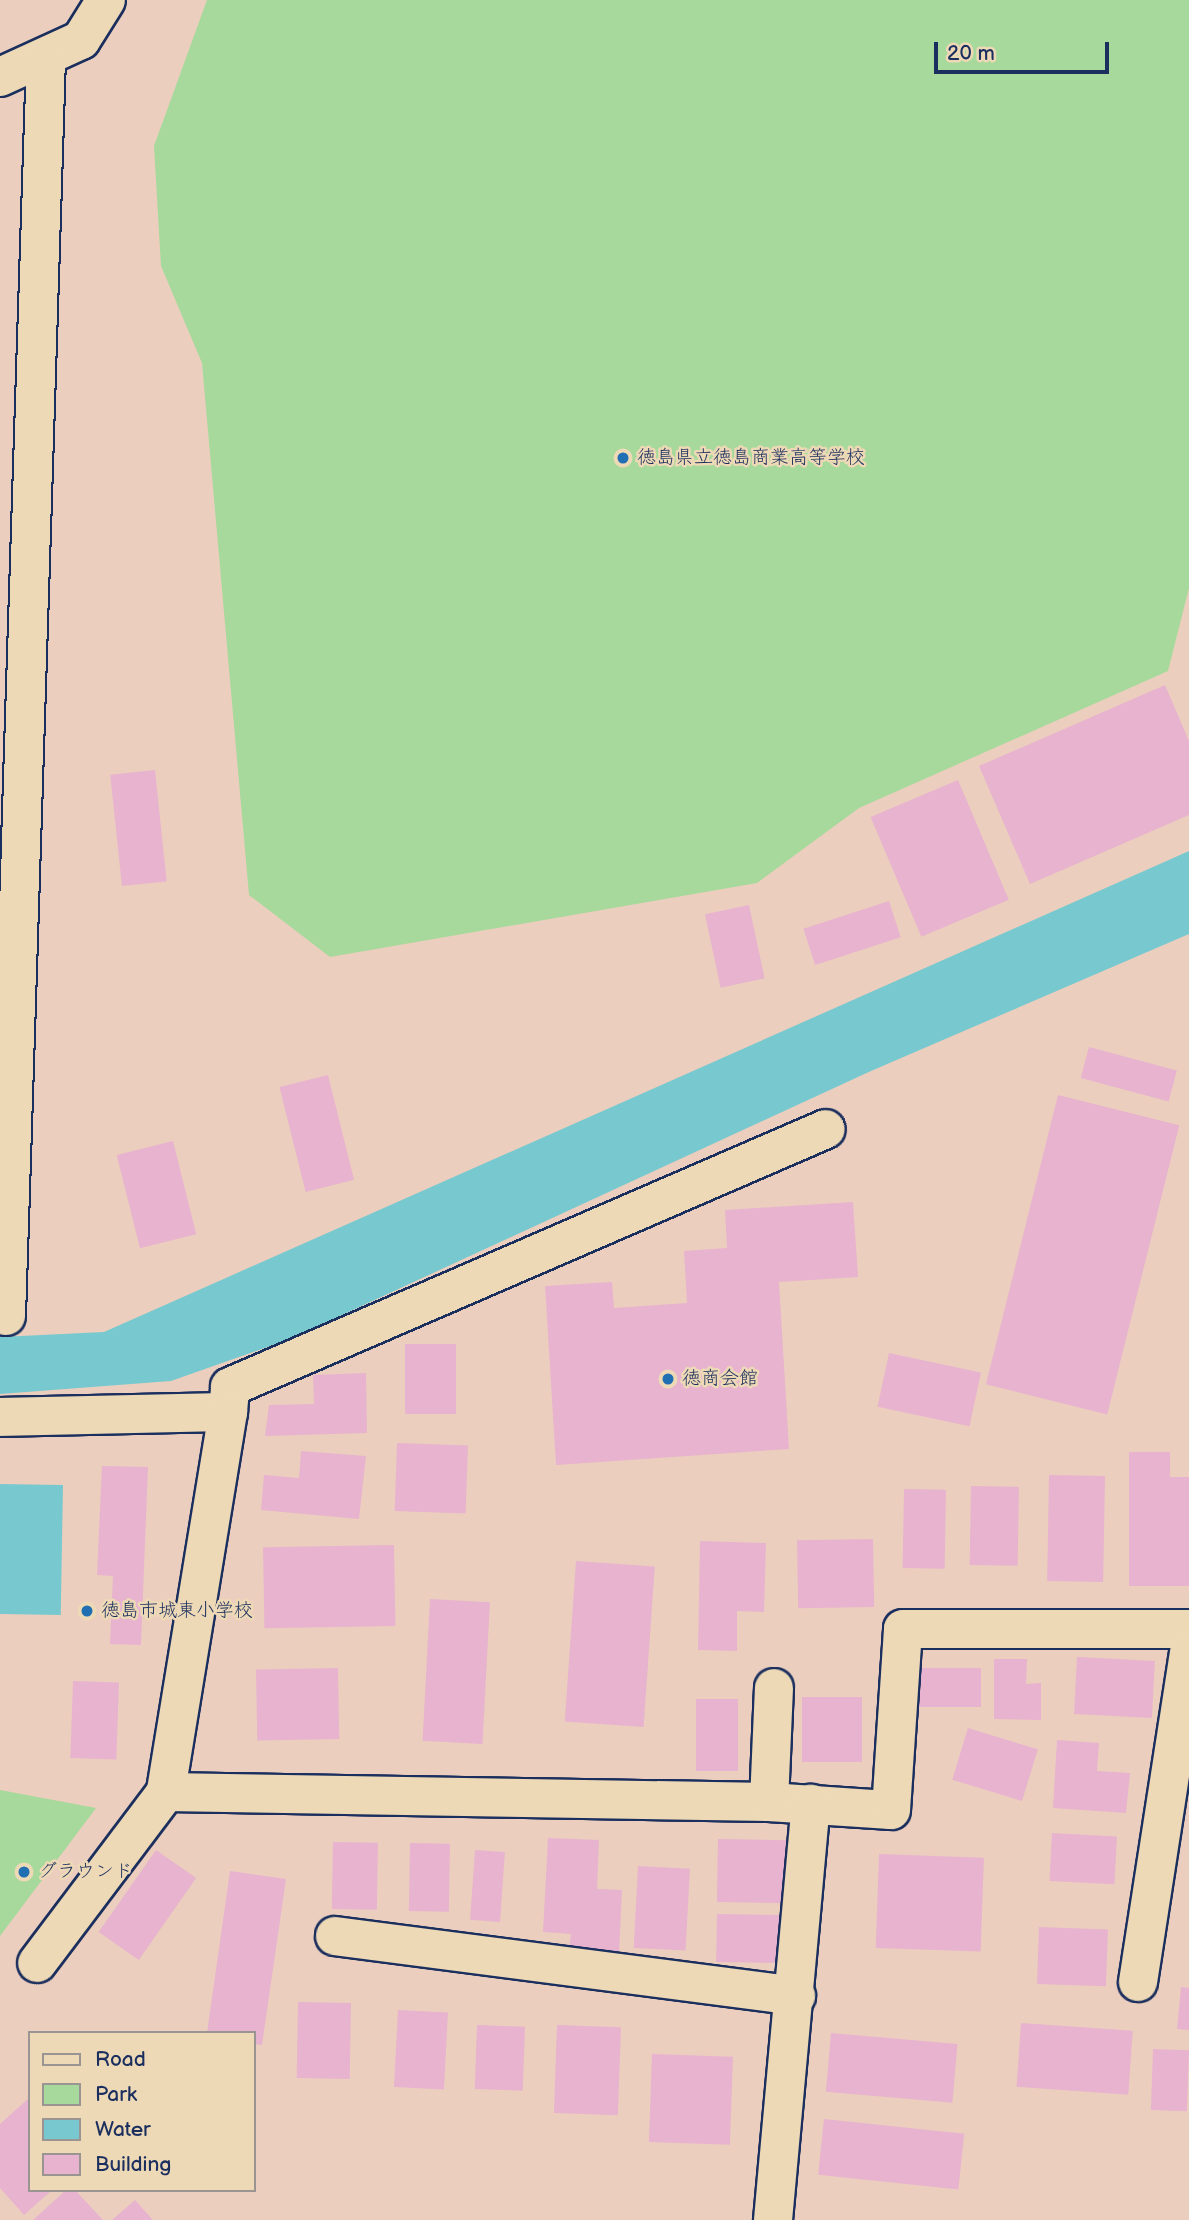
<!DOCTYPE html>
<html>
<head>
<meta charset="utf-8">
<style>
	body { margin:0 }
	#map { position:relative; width:1189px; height:2220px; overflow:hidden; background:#eccebe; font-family:"Balsamiq Sans","Klee One",sans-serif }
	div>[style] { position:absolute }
	.green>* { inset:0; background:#a6d99b }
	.water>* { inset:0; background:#78c9cf; transform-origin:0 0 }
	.building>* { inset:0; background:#e7b3cf; transform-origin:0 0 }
	.roads { filter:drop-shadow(2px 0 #1b2f5e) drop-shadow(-2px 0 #1b2f5e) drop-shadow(0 2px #1b2f5e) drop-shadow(0 -2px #1b2f5e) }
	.minor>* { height:38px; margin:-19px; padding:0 19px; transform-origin:19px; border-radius:19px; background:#eed9b7 }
	.dots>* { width:19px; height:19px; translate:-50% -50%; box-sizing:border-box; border:4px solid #eed9b7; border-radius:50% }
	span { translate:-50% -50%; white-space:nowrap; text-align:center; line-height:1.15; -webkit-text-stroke:5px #eed9b7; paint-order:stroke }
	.poi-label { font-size:19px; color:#1b2f5e }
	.left { translate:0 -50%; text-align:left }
	.legend { position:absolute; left:28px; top:2031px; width:228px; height:161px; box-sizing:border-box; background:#eed9b7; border:2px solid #9a9593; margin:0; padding:9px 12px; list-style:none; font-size:21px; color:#1b2f5e }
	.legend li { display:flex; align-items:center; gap:14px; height:35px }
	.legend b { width:35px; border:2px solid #9a9593 }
	.scale { position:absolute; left:934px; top:42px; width:175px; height:32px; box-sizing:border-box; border:4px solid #1b2f5e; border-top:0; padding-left:9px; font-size:21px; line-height:24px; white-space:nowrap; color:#1b2f5e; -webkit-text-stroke:5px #eed9b7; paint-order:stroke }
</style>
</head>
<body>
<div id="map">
	<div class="green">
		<i style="clip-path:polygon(207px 0,1189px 0,1189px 588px,1168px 671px,859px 808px,757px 883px,330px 957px,249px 895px,202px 363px,161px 266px,154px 146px)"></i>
		<i style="clip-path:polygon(0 1790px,96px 1808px,0 1936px)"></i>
	</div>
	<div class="water">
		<i style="clip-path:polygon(1189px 851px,1189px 934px,871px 1071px,290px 1339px,171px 1381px,0 1394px,0 1337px,104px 1332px)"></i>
		<i style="left:0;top:1484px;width:63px;height:130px;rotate:1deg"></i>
	</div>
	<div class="building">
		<i style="clip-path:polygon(1165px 685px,1189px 741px,1189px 815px,1030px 884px,979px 766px)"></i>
		<i style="left:155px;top:770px;width:112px;height:45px;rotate:84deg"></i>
		<i style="left:958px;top:780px;width:130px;height:95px;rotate:67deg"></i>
		<i style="left:889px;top:901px;width:38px;height:90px;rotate:72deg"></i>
		<i style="left:749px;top:905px;width:75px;height:45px;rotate:78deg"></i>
		<i style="left:1089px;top:1047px;width:91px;height:32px;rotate:15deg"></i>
		<i style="left:328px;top:1075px;width:108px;height:50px;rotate:76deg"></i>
		<i style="left:1058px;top:1095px;width:125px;height:298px;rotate:14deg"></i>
		<i style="left:173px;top:1141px;width:96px;height:58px;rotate:76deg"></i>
		<i style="clip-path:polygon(853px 1202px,858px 1277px,779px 1282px,789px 1449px,556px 1465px,545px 1286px,612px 1282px,614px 1308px,687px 1303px,684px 1251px,727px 1248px,725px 1210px)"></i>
		<i style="left:456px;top:1344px;width:70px;height:51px;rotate:90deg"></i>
		<i style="left:889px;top:1353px;width:94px;height:55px;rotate:12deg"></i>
		<i style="clip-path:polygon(366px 1373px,367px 1433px,265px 1436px,269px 1405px,314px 1404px,313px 1375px)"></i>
		<i style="left:397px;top:1443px;width:71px;height:68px;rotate:2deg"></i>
		<i style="clip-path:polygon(301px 1451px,366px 1456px,359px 1519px,261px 1510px,264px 1475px,299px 1478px)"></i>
		<i style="clip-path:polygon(1129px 1452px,1170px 1452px,1170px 1477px,1189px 1477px,1189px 1586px,1129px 1586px)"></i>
		<i style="clip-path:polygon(102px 1466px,148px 1467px,141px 1645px,110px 1644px,113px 1576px,97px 1575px)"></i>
		<i style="left:1049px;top:1475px;width:56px;height:106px;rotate:1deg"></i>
		<i style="left:971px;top:1486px;width:48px;height:79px;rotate:1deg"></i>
		<i style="left:904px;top:1489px;width:42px;height:79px;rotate:1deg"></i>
		<i style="left:873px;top:1539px;width:68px;height:76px;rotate:89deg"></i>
		<i style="clip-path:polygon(700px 1541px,766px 1543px,764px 1612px,737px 1611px,737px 1651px,698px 1650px)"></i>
		<i style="left:394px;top:1545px;width:81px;height:131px;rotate:89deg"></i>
		<i style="left:576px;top:1561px;width:79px;height:161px;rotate:4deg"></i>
		<i style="left:430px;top:1599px;width:60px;height:142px;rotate:3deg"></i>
		<i style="left:1077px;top:1657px;width:78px;height:57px;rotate:3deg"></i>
		<i style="clip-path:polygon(994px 1659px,1027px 1659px,1026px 1684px,1041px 1683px,1041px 1720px,994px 1719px)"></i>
		<i style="left:338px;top:1668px;width:71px;height:82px;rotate:89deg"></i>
		<i style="left:918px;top:1668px;width:63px;height:39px"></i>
		<i style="left:73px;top:1681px;width:46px;height:77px;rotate:2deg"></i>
		<i style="left:802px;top:1697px;width:60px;height:65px"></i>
		<i style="left:696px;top:1699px;width:42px;height:72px"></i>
		<i style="left:968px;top:1728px;width:73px;height:54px;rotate:17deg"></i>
		<i style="clip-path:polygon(1057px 1740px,1099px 1743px,1097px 1771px,1130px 1773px,1126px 1813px,1053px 1808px)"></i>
		<i style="left:1052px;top:1833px;width:65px;height:48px;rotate:3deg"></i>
		<i style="clip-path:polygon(548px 1838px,599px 1840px,597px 1889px,622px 1890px,619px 1954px,569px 1951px,571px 1934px,543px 1932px)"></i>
		<i style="left:718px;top:1839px;width:68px;height:63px;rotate:1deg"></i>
		<i style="left:333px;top:1842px;width:45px;height:67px;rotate:1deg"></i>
		<i style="left:410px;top:1843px;width:40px;height:68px;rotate:1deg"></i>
		<i style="left:156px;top:1850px;width:49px;height:100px;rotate:35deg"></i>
		<i style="left:475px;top:1850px;width:30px;height:70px;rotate:4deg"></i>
		<i style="left:879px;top:1854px;width:105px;height:94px;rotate:2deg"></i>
		<i style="left:638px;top:1866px;width:52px;height:82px;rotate:3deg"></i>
		<i style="clip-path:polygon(230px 1871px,286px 1879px,262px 2045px,254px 2044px,254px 2033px,207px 2033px)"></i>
		<i style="left:717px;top:1914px;width:70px;height:48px;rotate:1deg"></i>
		<i style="left:1039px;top:1927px;width:69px;height:57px;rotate:2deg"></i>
		<i style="clip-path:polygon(1181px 1987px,1189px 1988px,1189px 2030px,1177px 2029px)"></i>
		<i style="left:298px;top:2002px;width:53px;height:76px;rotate:1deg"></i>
		<i style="left:398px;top:2010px;width:50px;height:77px;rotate:3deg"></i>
		<i style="left:1021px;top:2023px;width:112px;height:64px;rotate:4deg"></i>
		<i style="left:477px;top:2025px;width:48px;height:64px;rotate:2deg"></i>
		<i style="left:557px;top:2025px;width:64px;height:88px;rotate:2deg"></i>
		<i style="left:831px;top:2033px;width:127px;height:59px;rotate:5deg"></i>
		<i style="left:1153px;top:2049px;width:36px;height:61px;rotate:2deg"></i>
		<i style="left:652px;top:2054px;width:81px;height:88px;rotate:2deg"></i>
		<i style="clip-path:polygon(30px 2097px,30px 2190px,52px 2190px,24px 2215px,0 2188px,0 2124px)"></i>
		<i style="left:824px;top:2119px;width:141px;height:56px;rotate:6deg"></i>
		<i style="clip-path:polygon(66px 2190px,75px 2190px,103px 2220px,33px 2220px)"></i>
		<i style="clip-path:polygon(135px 2200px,153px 2220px,112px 2220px)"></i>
	</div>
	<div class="roads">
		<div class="minor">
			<i style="left:0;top:77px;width:89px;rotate:-24.6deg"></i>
			<i style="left:81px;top:40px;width:47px;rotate:-58deg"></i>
			<i style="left:6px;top:1316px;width:1257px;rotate:-88.18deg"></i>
			<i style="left:228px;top:1412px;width:25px;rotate:-85deg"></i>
			<i style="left:230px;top:1387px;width:649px;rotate:-23.41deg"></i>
			<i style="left:0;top:1417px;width:228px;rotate:-1.3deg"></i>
			<i style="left:228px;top:1412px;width:385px;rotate:99.3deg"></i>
			<i style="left:166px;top:1792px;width:214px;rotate:127deg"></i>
			<i style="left:166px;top:1792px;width:603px;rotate:0.95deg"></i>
			<i style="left:769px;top:1802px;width:122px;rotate:3.8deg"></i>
			<i style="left:891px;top:1810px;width:181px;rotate:-86.2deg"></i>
			<i style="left:903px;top:1629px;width:286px"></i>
			<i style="left:769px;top:1802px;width:114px;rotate:-87.5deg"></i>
			<i style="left:335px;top:1936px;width:465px;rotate:7.4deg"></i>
			<i style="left:1138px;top:1982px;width:333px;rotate:-81.2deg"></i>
			<i style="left:773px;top:2220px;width:418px;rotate:-84.8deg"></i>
		</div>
	</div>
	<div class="dots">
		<i style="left:623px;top:458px;background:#1f6fb2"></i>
		<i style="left:668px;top:1379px;background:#1f6fb2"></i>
		<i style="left:87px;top:1611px;background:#1f6fb2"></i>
		<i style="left:24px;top:1872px;background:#1f6fb2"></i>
	</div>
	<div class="poi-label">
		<span class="left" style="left:637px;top:458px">徳島県立徳島商業高等学校</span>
		<span class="left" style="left:682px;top:1379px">徳商会館</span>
		<span class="left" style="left:101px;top:1611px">徳島市城東小学校</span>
		<span class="left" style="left:38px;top:1872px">グラウンド</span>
	</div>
	<ul class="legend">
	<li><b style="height:9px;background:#eed9b7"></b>Road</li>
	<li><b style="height:19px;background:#a6d99b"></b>Park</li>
	<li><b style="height:19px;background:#78c9cf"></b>Water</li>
	<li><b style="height:19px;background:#e7b3cf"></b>Building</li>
	</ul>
	<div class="scale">20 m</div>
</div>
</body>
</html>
